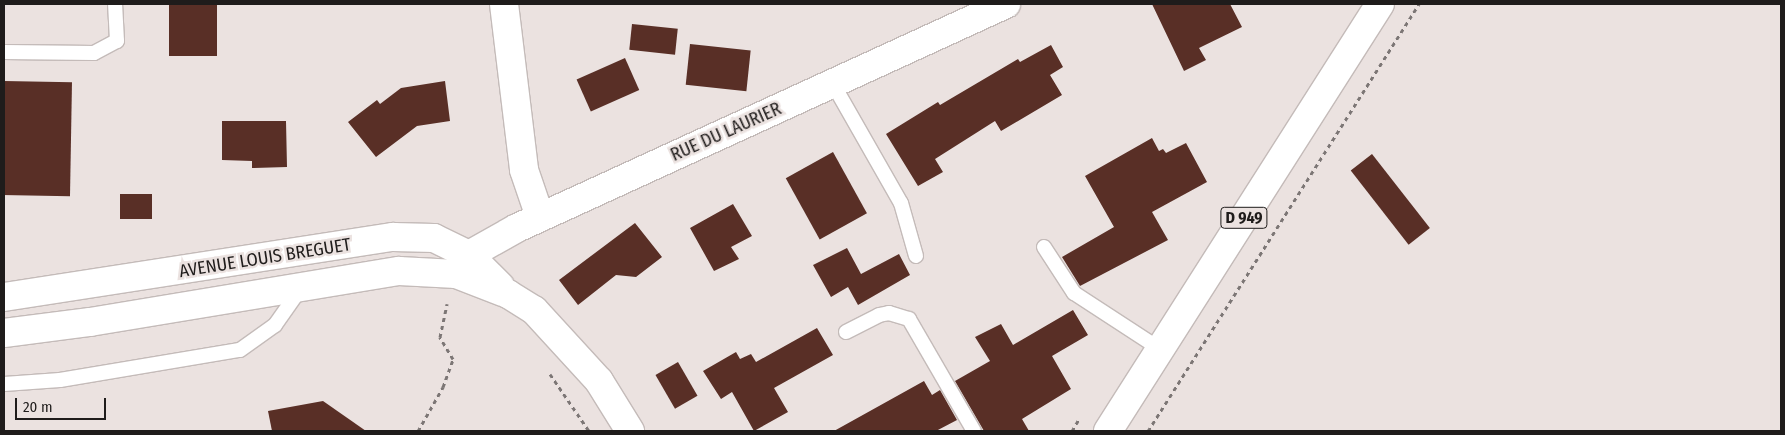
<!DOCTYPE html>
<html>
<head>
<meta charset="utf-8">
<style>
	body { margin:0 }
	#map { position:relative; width:1785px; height:435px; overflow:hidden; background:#ebe2e0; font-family:"Fira Sans Condensed",sans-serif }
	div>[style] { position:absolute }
	.building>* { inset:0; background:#592f26; transform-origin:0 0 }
	.path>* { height:3px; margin-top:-1.5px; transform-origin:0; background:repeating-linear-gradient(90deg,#7c7675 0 4px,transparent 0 8px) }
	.roads { filter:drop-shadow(1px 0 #c4bbb9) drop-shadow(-1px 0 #c4bbb9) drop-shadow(0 1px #c4bbb9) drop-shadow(0 -1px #c4bbb9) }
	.service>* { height:14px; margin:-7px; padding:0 7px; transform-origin:7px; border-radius:7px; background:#fff }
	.minor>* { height:28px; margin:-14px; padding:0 14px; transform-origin:14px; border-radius:14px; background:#fff }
	.tertiary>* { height:28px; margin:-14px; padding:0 14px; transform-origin:14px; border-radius:14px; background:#fff }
	.primary>* { height:28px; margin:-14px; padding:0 14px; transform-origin:14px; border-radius:14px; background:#fff }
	span { translate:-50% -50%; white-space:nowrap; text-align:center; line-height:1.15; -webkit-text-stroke:5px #ebe2e0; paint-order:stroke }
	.shield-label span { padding:1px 4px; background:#ebe2e0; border:1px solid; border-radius:4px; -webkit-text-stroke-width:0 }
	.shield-label { font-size:16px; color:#1f1c1b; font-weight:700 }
	.street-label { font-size:18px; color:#1f1c1b }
	.frame { position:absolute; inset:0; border:5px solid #1f1c1b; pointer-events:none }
	.scale { position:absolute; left:15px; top:398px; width:91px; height:22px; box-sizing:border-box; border:2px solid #1f1c1b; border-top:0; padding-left:6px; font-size:15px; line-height:18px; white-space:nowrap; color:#1f1c1b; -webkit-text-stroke:4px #ebe2e0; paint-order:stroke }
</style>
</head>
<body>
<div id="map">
	<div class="building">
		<i style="left:169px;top:4px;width:48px;height:52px"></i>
		<i style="clip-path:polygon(1152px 4px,1230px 4px,1242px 27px,1199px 48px,1206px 60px,1184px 71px)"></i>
		<i style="left:632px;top:24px;width:46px;height:26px;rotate:6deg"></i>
		<i style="left:690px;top:44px;width:61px;height:41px;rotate:6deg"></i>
		<i style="clip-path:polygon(1051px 45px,1063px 67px,1050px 75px,1062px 95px,1001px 131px,995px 121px,935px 159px,943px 172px,918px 186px,886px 134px,938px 102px,940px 105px,1018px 59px,1020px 62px)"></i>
		<i style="left:625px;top:58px;width:35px;height:53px;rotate:66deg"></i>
		<i style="left:4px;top:81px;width:68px;height:114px;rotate:1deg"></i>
		<i style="clip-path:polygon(445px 81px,450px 121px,417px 126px,376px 157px,348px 122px,377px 100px,380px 104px,401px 88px)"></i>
		<i style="clip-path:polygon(222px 121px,286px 121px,287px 167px,252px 168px,252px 161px,222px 160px)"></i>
		<i style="clip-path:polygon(1152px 138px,1159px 151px,1163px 149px,1166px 153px,1186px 143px,1207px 182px,1152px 212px,1168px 240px,1080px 286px,1062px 257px,1114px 227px,1085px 176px)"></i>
		<i style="left:833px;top:152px;width:70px;height:54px;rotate:61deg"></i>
		<i style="left:1372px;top:154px;width:94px;height:27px;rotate:52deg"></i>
		<i style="left:120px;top:194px;width:32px;height:25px"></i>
		<i style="clip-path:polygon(733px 204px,752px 236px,731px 247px,739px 259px,714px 271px,690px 228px)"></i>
		<i style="clip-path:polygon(635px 223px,662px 257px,636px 277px,616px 275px,578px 305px,559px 280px)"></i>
		<i style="clip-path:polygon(847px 248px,861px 274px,899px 254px,910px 275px,858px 305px,848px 287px,831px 297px,813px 265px)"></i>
		<i style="clip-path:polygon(1073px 310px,1088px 335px,1052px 356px,1071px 389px,1022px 419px,1029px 431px,984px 431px,955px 381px,990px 361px,975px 337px,1001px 324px,1013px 345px)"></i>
		<i style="clip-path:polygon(817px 328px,833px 355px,774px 388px,788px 412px,754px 431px,732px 392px,721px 399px,703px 371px,736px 352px,740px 359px,751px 354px,756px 362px)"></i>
		<i style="left:678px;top:362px;width:39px;height:26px;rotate:60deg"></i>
		<i style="clip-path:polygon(924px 381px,932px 395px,940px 390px,957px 420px,936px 431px,834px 431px)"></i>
		<i style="clip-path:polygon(323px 401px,366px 431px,272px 431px,268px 411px)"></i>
	</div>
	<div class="path">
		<i style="left:550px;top:374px;width:69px;rotate:55.6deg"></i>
		<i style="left:418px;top:431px;width:51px;rotate:-60.4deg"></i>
		<i style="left:443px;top:387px;width:30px;rotate:-70deg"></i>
		<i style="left:453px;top:359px;width:26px;rotate:-121deg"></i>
		<i style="left:440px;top:337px;width:34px;rotate:-78deg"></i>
		<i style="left:1072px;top:431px;width:14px;rotate:-60deg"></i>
		<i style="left:1148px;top:431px;width:506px;rotate:-57.6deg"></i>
	</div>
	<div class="roads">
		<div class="service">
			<i style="left:4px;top:52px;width:90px;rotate:0.6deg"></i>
			<i style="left:94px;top:53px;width:26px;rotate:-28deg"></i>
			<i style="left:117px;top:41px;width:37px;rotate:-93deg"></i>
			<i style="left:833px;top:84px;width:137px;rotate:60.3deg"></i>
			<i style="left:901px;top:203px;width:55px;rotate:74.2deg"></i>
			<i style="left:1044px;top:247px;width:55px;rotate:56.9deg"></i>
			<i style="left:1074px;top:293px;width:103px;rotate:33.1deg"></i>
			<i style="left:846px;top:332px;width:37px;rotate:-27deg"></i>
			<i style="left:879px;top:315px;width:10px;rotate:-11deg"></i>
			<i style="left:889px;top:313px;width:21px;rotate:17deg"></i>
			<i style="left:909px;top:319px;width:129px;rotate:59.9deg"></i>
			<i style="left:4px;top:384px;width:56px;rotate:-4.1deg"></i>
			<i style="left:60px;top:380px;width:182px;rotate:-9.5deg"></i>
			<i style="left:240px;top:350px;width:43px;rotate:-35.5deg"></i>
			<i style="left:275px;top:325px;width:45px;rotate:-54.9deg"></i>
		</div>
		<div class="minor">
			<i style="left:504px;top:4px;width:167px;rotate:83.1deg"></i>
			<i style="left:524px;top:170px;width:50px;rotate:71.2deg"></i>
			<i style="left:456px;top:274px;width:23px;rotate:-56deg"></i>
			<i style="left:469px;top:255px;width:55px;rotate:-29.4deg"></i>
			<i style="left:517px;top:228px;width:538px;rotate:-24.61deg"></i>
		</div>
		<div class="tertiary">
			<i style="left:4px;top:297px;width:394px;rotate:-8.8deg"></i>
			<i style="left:393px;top:237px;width:41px;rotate:1.4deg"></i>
			<i style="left:434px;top:238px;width:39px;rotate:26deg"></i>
			<i style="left:469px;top:255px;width:44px;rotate:45deg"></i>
			<i style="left:4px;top:333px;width:87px;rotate:-7.3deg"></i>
			<i style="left:90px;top:322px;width:313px;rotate:-9.4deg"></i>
			<i style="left:399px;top:271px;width:57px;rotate:3deg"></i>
			<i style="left:456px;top:274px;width:56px;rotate:21deg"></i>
			<i style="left:508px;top:294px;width:31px;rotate:32deg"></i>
			<i style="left:534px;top:310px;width:96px;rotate:47.5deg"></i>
			<i style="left:599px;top:381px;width:59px;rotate:58.2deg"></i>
		</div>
		<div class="primary">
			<i style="left:1108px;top:431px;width:506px;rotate:-57.5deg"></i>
		</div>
	</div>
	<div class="shield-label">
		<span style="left:1244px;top:218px">D 949</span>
	</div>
	<div class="street-label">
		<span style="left:726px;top:132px;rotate:-24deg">RUE DU LAURIER</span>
		<span style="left:265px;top:258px;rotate:-9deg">AVENUE LOUIS BREGUET</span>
	</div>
	<div class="frame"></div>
	<div class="scale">20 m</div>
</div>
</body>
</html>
